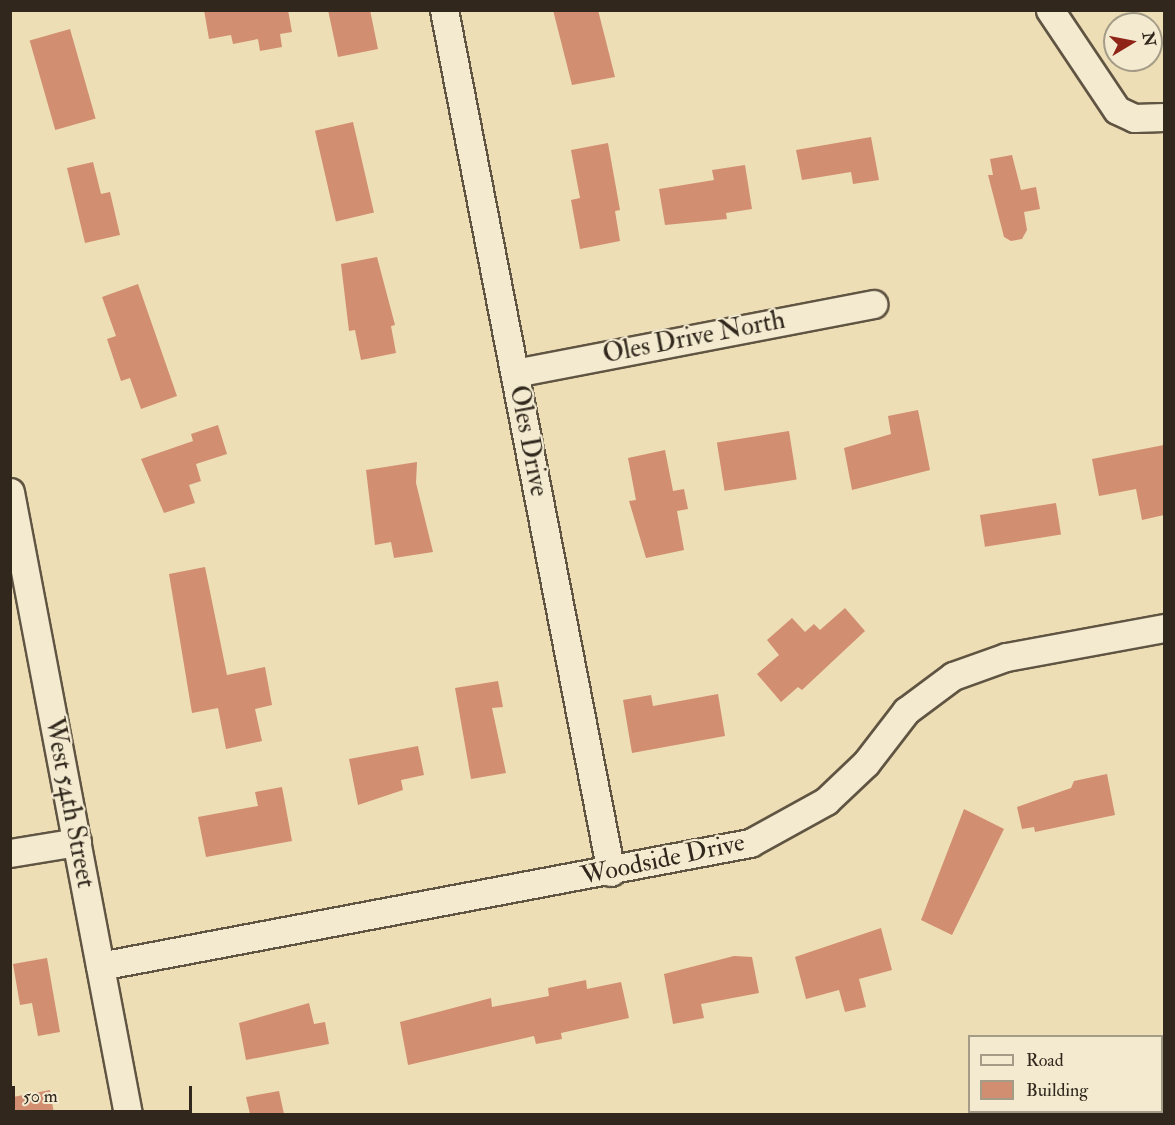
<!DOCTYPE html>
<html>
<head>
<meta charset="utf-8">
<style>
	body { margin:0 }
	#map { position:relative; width:1175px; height:1125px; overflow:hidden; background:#eddeb6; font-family:"IM FELL Double Pica",serif }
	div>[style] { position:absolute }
	.building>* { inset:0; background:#d18e71; transform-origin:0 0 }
	.roads { filter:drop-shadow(2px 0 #605542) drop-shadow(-2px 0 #605542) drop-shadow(0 2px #605542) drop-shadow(0 -2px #605542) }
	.minor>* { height:27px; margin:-13.5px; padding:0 13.5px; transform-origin:13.5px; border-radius:13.5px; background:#f3ead0 }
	span { translate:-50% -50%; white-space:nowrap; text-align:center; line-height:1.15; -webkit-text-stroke:4.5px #f3ead0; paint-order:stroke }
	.street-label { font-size:26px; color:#31271c }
	.frame { position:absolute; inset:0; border:12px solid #31271c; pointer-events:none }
	.legend { position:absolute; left:968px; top:1035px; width:195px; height:78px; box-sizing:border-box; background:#f3ead0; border:2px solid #a59c88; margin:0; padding:8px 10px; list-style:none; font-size:18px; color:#31271c }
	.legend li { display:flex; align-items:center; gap:12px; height:30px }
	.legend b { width:30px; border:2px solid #a59c88 }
	.north { position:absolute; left:1103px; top:12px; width:60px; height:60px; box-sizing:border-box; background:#f3ead0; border:2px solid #a59c88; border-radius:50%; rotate:80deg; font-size:16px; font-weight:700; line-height:24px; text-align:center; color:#31271c }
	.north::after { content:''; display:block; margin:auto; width:21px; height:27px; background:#8f2418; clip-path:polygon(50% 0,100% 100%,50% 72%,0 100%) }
	.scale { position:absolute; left:12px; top:1086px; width:180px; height:27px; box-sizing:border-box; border:3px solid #31271c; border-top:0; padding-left:8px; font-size:18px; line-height:21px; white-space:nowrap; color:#31271c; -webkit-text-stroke:4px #f3ead0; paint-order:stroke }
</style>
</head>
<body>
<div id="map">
	<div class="building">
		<i style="clip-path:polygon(204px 10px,288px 10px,292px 32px,280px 34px,282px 47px,260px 51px,258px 39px,233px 44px,231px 35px,209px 39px)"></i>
		<i style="clip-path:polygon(328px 10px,370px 10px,378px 49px,338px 57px)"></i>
		<i style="clip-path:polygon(553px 10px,598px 10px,615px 77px,572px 85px)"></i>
		<i style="left:70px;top:29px;width:93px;height:42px;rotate:74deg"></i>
		<i style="left:353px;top:122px;width:93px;height:39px;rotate:77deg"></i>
		<i style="clip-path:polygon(871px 137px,879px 180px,853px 184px,851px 172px,802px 180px,796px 150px)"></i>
		<i style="clip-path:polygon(608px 143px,620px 210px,615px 211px,620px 241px,580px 249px,571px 200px,580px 198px,571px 150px)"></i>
		<i style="clip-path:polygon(1012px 155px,1021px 190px,1036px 187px,1040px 209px,1024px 212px,1027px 230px,1022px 239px,1011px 241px,1004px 237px,988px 175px,993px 175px,990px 159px)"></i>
		<i style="clip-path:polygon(93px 162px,101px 194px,110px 192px,120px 235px,85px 243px,67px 168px)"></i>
		<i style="clip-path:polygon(745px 165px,752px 209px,726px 213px,727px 219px,665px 225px,659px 189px,714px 180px,712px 170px)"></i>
		<i style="clip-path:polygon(377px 257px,395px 325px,391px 326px,396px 353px,361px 360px,355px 330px,349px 331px,341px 264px)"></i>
		<i style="clip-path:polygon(138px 284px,177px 396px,141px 409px,130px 378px,121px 381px,107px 339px,116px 336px,102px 297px)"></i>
		<i style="clip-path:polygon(918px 410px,930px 470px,852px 490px,844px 448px,891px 434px,888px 416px)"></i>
		<i style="clip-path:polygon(218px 425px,227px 454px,196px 464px,201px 481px,189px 485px,195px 503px,164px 513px,141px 459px,193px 441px,191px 434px)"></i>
		<i style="left:789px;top:431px;width:49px;height:73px;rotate:81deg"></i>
		<i style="clip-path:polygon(1164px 445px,1164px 515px,1142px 520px,1136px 489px,1099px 496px,1092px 459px)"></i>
		<i style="clip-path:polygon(665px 450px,673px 491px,684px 489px,688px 509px,677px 511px,684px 550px,646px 558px,629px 501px,636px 500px,628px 458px)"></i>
		<i style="clip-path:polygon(417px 462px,416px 483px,433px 552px,394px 558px,391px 542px,375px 545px,366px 470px)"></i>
		<i style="left:1056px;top:503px;width:32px;height:77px;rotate:81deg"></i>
		<i style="clip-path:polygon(205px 567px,227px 675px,265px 667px,272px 705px,255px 709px,262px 741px,226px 749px,218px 708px,192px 713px,169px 574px)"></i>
		<i style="clip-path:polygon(845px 608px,865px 631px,802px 690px,798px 687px,781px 702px,757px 674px,779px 655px,767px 640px,792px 618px,805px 632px,814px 624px,820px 630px)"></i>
		<i style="clip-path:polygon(498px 681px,503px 707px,492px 708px,506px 773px,471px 779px,455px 688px)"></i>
		<i style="clip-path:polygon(718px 694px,725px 736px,632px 753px,623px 700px,651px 695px,653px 706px)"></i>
		<i style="clip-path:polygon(418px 746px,424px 775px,401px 780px,403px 790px,358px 805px,349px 759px)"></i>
		<i style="clip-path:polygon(1107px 774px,1115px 815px,1035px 832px,1034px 827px,1022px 829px,1017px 807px,1071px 788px,1074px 781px)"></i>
		<i style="clip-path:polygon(282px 787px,292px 841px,206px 857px,198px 817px,258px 806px,255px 792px)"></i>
		<i style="clip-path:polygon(964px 809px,1004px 829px,952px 935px,921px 920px)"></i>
		<i style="clip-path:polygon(881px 928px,892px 970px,859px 979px,866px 1007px,845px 1012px,839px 990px,806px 999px,795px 957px)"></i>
		<i style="clip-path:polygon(734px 956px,752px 957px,759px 993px,701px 1004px,704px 1018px,673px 1024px,664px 974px)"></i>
		<i style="clip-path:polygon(47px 958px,60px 1032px,38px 1036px,32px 1003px,20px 1005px,13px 964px)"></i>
		<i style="clip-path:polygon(586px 980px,587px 989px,621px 982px,629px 1018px,561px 1033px,562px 1039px,536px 1044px,534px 1036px,408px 1065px,400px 1022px,491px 998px,492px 1007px,549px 996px,548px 988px)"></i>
		<i style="clip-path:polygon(309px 1003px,314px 1024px,325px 1022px,329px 1044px,246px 1060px,239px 1023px)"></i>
		<i style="clip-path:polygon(50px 1090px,54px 1114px,16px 1114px,13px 1097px)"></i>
		<i style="clip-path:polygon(279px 1091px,284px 1114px,250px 1114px,246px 1097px)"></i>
	</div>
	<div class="roads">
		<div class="minor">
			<i style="left:444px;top:10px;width:878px;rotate:79.04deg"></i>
			<i style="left:1050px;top:10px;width:120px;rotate:56.2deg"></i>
			<i style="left:1117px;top:110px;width:19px;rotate:25deg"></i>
			<i style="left:1134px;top:118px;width:30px;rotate:-2deg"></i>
			<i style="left:515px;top:373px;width:365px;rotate:-10.9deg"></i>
			<i style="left:10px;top:492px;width:633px;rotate:79.26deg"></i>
			<i style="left:10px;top:853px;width:68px;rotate:-9.3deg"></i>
			<i style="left:100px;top:966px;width:662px;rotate:-10.72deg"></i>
			<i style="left:750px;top:843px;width:87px;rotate:-28.9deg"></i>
			<i style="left:826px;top:801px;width:55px;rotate:-43.5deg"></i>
			<i style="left:866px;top:763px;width:66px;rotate:-52.4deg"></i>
			<i style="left:906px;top:711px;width:59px;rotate:-36.7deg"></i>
			<i style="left:953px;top:676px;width:56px;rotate:-19.7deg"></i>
			<i style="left:1006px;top:657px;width:161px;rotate:-10.4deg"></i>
		</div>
	</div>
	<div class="street-label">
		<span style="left:694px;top:338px;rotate:-11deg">Oles Drive North</span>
		<span style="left:528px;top:441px;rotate:79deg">Oles Drive</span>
		<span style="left:69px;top:803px;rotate:79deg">West 54th Street</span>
		<span style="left:663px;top:860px;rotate:-12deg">Woodside Drive</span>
	</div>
	<div class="frame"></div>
	<ul class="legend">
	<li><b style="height:8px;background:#f3ead0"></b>Road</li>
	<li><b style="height:16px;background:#d18e71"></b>Building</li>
	</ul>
	<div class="north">N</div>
	<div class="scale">50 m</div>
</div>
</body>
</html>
